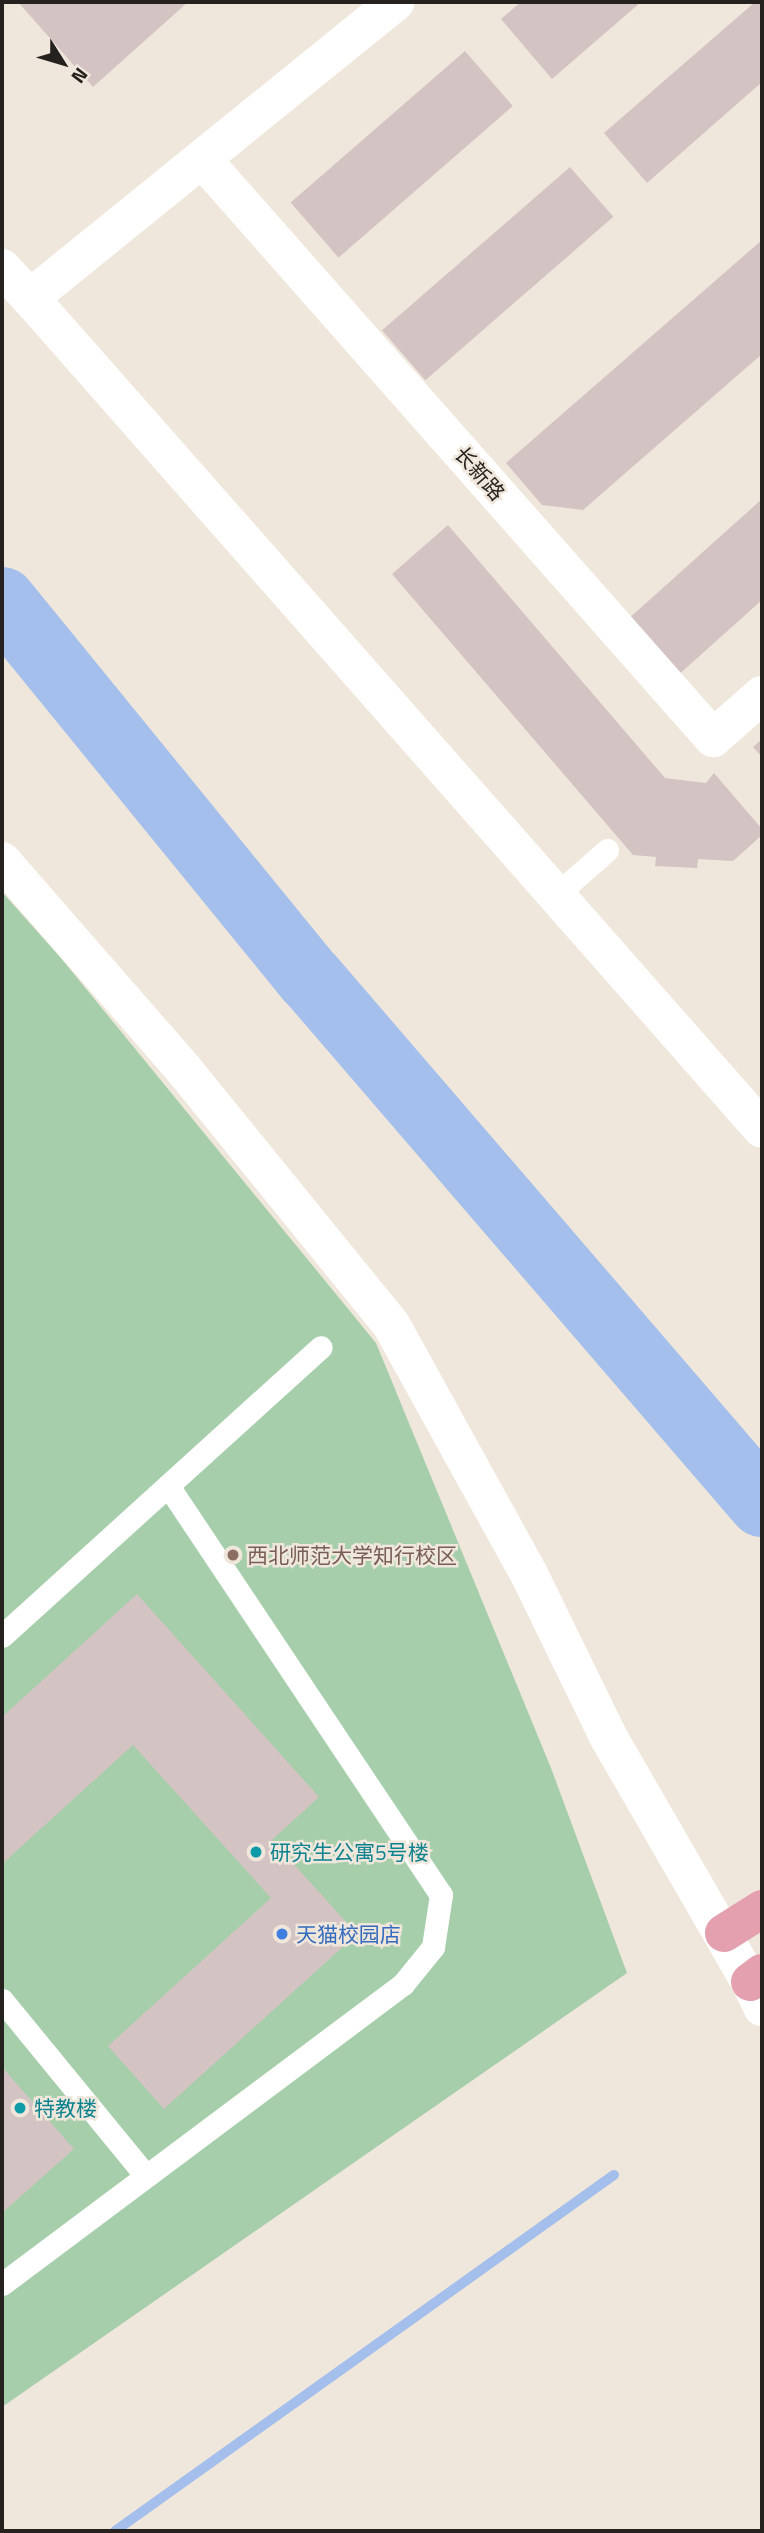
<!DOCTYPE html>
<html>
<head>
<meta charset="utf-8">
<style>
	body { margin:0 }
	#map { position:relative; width:764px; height:2533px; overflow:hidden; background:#f0e7dc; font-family:"Titillium Web","Noto Sans SC",sans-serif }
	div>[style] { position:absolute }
	.green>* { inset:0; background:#a6ceab }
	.stream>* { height:10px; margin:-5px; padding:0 5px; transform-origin:5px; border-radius:5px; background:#a4bfeb }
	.river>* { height:68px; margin:-34px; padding:0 34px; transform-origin:34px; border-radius:34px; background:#a4bfeb }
	.building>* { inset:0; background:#d3c3c2; transform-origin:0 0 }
	.service>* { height:23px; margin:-11.5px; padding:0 11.5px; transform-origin:11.5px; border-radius:11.5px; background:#fff }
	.minor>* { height:38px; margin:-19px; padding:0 19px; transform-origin:19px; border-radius:19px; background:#fff }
	.tertiary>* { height:38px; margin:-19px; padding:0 19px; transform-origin:19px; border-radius:19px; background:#fff }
	.secondary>* { height:38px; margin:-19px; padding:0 19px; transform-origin:19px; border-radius:19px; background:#fff }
	.primary>* { height:38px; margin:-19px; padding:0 19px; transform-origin:19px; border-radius:19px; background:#e5a0af }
	.dots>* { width:19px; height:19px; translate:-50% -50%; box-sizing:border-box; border:4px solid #f0e7dc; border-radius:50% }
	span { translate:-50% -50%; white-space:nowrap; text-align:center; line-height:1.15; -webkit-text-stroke:5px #f0e7dc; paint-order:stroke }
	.street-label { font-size:21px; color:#25211e }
	.education-label { font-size:21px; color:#785e54 }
	.left { translate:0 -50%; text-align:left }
	.culture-label { font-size:21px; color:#0d838f }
	.shop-label { font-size:21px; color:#366cbe }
	.frame { position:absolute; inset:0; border:4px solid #25211e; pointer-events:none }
	.north { position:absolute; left:28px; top:28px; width:70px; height:70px; -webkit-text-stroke:5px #f0e7dc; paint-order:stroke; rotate:127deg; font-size:19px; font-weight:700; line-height:28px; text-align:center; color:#25211e }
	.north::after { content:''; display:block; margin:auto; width:24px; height:32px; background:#25211e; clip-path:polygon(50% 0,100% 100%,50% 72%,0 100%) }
</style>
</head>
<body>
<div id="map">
	<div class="green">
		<i style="clip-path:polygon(2px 892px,60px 957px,376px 1343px,551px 1768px,627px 1973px,2px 2407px)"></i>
	</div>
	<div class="stream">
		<i style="left:115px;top:2531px;width:613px;rotate:-35.51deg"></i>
	</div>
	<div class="river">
		<i style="left:2px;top:601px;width:487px;rotate:50.8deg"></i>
		<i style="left:310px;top:978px;width:693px;rotate:49.27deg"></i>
	</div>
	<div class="building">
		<i style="clip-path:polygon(18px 2px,188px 2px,93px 87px)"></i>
		<i style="clip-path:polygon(521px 2px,641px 2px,552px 79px,501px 19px)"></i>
		<i style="clip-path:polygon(755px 2px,762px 2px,762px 82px,647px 183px,604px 133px)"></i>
		<i style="left:465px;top:51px;width:73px;height:231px;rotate:49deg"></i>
		<i style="left:570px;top:167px;width:66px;height:249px;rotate:49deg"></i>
		<i style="clip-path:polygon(762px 240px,762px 354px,583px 510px,542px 505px,506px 463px)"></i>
		<i style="clip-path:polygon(762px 499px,762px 600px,676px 677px,626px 621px)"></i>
		<i style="clip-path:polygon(448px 525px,665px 778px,706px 783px,714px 773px,762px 829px,762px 835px,733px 861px,698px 859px,697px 868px,655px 866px,656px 857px,633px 855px,392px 574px)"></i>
		<i style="clip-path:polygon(762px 739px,762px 757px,753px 747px)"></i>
		<i style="clip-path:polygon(137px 1594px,319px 1797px,272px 1840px,357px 1934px,164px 2109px,108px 2046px,271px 1898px,133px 1745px,2px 1864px,2px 1717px)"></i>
		<i style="clip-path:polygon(2px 2067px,74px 2149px,2px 2213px)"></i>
	</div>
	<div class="service">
		<i style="left:556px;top:895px;width:68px;rotate:-41.4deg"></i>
		<i style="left:2px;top:1636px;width:430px;rotate:-42.2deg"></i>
		<i style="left:2px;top:2000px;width:226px;rotate:50.7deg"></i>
		<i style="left:2px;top:2284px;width:501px;rotate:-36.8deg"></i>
		<i style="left:403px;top:1984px;width:48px;rotate:-51deg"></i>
		<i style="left:433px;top:1947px;width:53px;rotate:-81.3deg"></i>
		<i style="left:441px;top:1895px;width:492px;rotate:-123.7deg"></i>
	</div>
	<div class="minor">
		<i style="left:203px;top:160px;width:771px;rotate:48.58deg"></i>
		<i style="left:713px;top:738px;width:65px;rotate:-41.3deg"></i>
		<i style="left:2px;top:268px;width:41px;rotate:47deg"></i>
		<i style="left:30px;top:298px;width:470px;rotate:-39deg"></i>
	</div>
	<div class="tertiary">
		<i style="left:30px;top:298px;width:1107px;rotate:48.62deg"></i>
		<i style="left:2px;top:861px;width:279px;rotate:48.9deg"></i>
		<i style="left:185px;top:1071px;width:328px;rotate:50.9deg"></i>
		<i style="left:392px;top:1326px;width:283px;rotate:61.1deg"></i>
		<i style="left:529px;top:1574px;width:182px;rotate:64deg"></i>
		<i style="left:609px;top:1738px;width:282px;rotate:60deg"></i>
	</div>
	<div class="secondary">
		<i style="left:750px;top:1982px;width:28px;rotate:64deg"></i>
	</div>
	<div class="primary">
		<i style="left:724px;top:1933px;width:45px;rotate:-32.3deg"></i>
		<i style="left:750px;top:1982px;width:15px;rotate:-37deg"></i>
	</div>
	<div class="dots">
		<i style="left:233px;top:1555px;background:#8d6e63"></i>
		<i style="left:256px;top:1852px;background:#0f9aa8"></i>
		<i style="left:282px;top:1934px;background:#3f7fe0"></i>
		<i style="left:20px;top:2108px;background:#0f9aa8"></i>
	</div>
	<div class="street-label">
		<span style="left:480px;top:473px;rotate:49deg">长新路</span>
	</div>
	<div class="education-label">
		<span class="left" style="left:247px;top:1555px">西北师范大学知行校区</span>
	</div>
	<div class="culture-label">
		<span class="left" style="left:270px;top:1852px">研究生公寓5号楼</span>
		<span class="left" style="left:34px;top:2108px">特教楼</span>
	</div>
	<div class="shop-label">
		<span class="left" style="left:296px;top:1934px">天猫校园店</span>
	</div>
	<div class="frame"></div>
	<div class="north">N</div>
</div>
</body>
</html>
